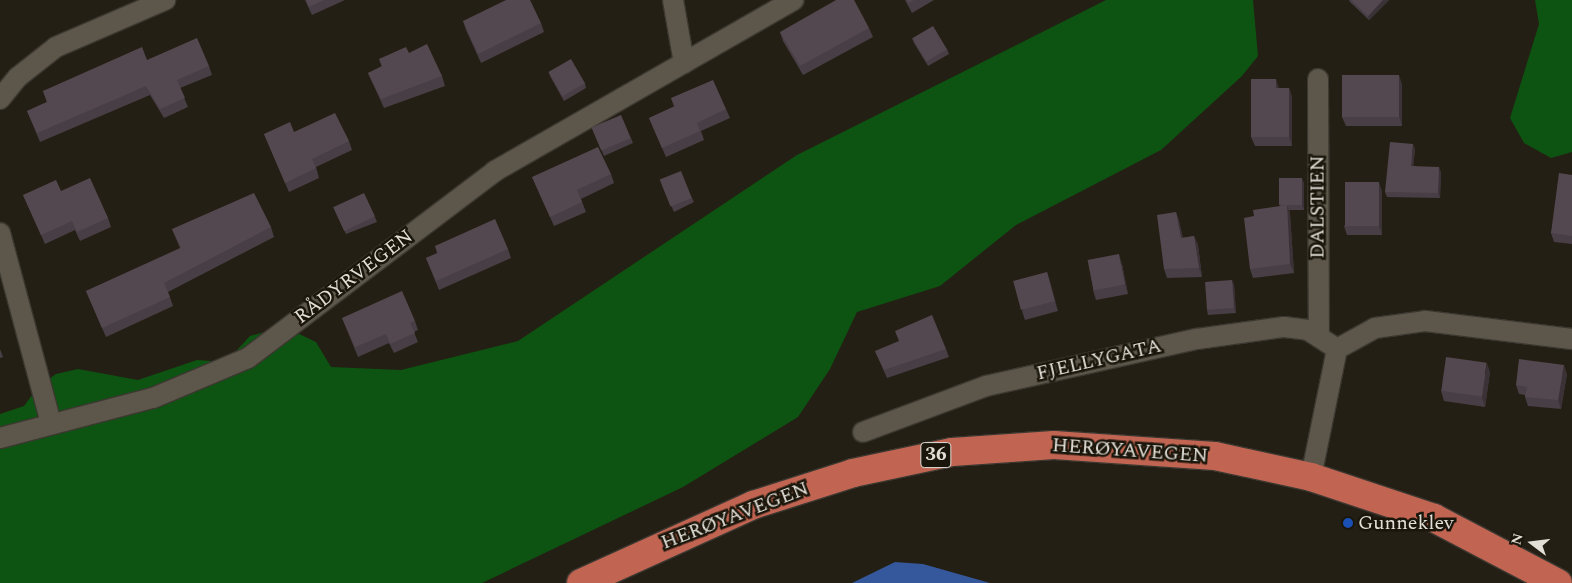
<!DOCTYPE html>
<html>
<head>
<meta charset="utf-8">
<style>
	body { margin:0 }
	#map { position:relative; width:1572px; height:583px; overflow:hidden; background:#241f14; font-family:Spectral,serif }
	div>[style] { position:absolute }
	.forest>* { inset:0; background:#0d5311 }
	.water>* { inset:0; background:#35579b }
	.roads { filter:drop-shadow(1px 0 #3c3831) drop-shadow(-1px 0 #3c3831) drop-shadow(0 1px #3c3831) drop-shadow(0 -1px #3c3831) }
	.street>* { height:20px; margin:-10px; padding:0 10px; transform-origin:10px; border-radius:10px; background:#5c574a }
	.highway>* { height:28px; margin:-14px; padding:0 14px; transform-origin:14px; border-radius:14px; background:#c16552 }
	.wall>* { inset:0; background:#483e45 }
	.shaded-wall>* { inset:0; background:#3b3238 }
	.building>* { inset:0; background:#544850; transform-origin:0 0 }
	.dots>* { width:14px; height:14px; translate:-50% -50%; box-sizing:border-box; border:2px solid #1b160b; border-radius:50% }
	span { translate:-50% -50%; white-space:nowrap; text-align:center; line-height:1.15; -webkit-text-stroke:5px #1b160b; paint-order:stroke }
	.shield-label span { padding:1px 4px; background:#1b160b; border:1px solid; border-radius:4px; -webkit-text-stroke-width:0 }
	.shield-label { font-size:19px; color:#e2dfd7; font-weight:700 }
	.street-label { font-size:20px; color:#e2dfd7 }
	.poi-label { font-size:20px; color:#e2dfd7 }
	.left { translate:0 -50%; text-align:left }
	.north { position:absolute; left:1507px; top:518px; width:50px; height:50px; -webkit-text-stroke:4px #1b160b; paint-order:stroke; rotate:285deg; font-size:14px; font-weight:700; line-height:20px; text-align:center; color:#e2dfd7 }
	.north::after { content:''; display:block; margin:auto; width:18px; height:22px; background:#e2dfd7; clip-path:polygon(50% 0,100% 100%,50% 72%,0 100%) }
</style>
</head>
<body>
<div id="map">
	<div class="forest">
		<i style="clip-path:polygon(1106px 0,1253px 0,1258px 56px,1242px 76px,1161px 150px,1016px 225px,940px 286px,857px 312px,830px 369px,798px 417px,683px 487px,482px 583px,0 583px,0 414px,24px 406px,38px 387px,56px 374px,78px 369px,138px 380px,197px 360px,226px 362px,250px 336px,272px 330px,295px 332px,316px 342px,331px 367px,401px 370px,518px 341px,797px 155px)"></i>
		<i style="clip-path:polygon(1535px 0,1572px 0,1572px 152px,1551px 158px,1524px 143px,1510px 118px,1539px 24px)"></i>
	</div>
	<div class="water">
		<i style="clip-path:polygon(895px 562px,923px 564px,990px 583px,852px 583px)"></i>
	</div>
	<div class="roads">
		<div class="street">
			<i style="left:673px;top:0;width:64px;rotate:80.1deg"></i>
			<i style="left:1318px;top:79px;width:256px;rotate:89.8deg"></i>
			<i style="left:0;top:99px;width:28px;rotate:-51deg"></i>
			<i style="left:18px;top:77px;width:48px;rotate:-38.3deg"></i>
			<i style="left:56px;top:47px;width:119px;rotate:-23.3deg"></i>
			<i style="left:0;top:233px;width:197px;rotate:75deg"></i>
			<i style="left:863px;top:432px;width:131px;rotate:-20.5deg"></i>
			<i style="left:986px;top:386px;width:216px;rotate:-12.6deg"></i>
			<i style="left:1197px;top:339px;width:88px;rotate:-7.9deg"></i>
			<i style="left:1284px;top:327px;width:24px;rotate:7deg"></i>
			<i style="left:1308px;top:330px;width:35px;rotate:33deg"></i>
			<i style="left:0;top:438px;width:158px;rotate:-14.7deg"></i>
			<i style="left:153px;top:398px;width:103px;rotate:-22.8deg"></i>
			<i style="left:248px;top:358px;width:310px;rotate:-37.1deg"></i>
			<i style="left:495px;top:171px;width:344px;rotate:-29.8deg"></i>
			<i style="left:1311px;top:477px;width:131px;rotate:-78.5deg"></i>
			<i style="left:1337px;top:349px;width:43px;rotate:-28.9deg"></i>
			<i style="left:1375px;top:328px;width:50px;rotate:-8deg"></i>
			<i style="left:1425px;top:321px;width:148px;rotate:7deg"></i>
		</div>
		<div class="highway">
			<i style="left:581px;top:583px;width:189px;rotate:-24.4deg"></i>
			<i style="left:753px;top:505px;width:105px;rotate:-17.7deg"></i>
			<i style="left:853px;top:473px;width:101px;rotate:-12deg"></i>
			<i style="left:952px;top:452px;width:102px;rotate:-3.9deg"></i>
			<i style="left:1054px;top:445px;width:161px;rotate:3.9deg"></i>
			<i style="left:1215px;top:456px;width:98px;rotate:12.3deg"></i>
			<i style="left:1311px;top:477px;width:130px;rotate:18.4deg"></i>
			<i style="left:1434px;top:518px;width:140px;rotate:27.7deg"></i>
		</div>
	</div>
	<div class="wall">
		<i style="clip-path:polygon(305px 0,345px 0,312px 15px)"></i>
		<i style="clip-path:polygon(905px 0,934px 0,912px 13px)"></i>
		<i style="clip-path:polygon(1349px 0,1389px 0,1369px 20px,1350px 2px)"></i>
		<i style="clip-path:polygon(463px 21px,541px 23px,544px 32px,481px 63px,466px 30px)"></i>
		<i style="clip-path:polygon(869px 28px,873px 37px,803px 75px,783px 41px,780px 32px)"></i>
		<i style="clip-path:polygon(912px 38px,947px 49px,949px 54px,928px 66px,914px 43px)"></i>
		<i style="clip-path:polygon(409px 53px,442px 76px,445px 86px,384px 108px,372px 82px,368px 73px,382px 67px,379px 59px)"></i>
		<i style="clip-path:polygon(147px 60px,209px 66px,212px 75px,180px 88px,188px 107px,164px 118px,150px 95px,40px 142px,27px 111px,47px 102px,43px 91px)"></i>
		<i style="clip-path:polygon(549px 72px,585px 83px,586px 88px,564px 101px,550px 76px)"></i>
		<i style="clip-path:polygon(1402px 84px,1402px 126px,1346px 126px,1342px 117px)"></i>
		<i style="clip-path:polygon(1279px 88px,1289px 88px,1292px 97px,1292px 146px,1255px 146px,1251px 137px)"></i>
		<i style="clip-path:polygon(671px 98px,726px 109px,730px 118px,701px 131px,704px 140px,666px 157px,649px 118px,674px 107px)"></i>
		<i style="clip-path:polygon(592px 128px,631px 138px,633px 143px,604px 156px)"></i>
		<i style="clip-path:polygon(294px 132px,349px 141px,352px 150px,316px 167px,319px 178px,289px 192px,264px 134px)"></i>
		<i style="clip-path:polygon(1415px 149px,1413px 166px,1441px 172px,1440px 198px,1387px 197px,1385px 192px)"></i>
		<i style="clip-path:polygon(611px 174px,614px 183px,581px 199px,586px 212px,554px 226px,532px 177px)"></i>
		<i style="clip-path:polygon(1572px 175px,1572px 244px,1554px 242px,1551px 233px)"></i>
		<i style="clip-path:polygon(1304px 183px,1304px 210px,1289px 210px,1290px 214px,1294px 273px,1253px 278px,1250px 269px,1254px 216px,1280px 206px,1280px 205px)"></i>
		<i style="clip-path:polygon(662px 185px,692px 198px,694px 202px,674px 212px)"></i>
		<i style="clip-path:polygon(61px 191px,108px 218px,111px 227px,80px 241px,75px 230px,45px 244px,23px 195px)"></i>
		<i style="clip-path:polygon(1382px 191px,1382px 235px,1347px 235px,1344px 226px)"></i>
		<i style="clip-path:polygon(334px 208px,375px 217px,377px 222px,346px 234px)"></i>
		<i style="clip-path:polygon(1176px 212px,1179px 221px,1183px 238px,1194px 236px,1198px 245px,1202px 277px,1167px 278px,1164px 269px)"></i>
		<i style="clip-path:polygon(271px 227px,274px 237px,168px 292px,173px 306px,106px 337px,86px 291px,180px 248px,172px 229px)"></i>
		<i style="clip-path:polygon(435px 246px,508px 249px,511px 258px,439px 290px,426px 258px,437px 253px)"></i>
		<i style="clip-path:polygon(1122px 264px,1128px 294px,1096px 300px,1093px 290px)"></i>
		<i style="clip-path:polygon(1047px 272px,1058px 311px,1025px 320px,1022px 311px)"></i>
		<i style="clip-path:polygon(1232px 280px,1234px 285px,1236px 313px,1208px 315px,1207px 310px)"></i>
		<i style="clip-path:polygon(342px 318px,415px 321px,418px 330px,414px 332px,418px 342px,394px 353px,389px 343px,358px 357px)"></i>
		<i style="clip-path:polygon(0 349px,3px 357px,0 358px)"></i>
		<i style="clip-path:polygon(946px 349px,949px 357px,887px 378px,875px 351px)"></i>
		<i style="clip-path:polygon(1490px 372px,1485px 407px,1444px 401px,1441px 391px)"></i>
		<i style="clip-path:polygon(1567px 374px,1561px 409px,1528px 406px,1525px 397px,1525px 395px,1519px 394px,1516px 385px)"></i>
	</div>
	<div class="shaded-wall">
		<i style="clip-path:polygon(1383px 0,1389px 0,1369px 20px,1368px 16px)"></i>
		<i style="clip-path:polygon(1399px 75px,1402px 84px,1402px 126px,1399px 116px)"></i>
		<i style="clip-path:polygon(1276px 79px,1279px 88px,1276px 88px)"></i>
		<i style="clip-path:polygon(1289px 88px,1292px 97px,1292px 146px,1289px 137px)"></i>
		<i style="clip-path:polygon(1413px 144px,1415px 149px,1413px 171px,1411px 166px)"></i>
		<i style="clip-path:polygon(1439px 167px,1441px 172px,1440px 198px,1438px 193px)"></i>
		<i style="clip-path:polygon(1302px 178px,1304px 183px,1304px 210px,1302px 205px)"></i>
		<i style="clip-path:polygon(1379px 182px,1382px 191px,1382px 235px,1379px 226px)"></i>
		<i style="clip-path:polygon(1287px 205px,1290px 214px,1294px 273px,1290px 264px)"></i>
		<i style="clip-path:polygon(1176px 212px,1179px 221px,1185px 248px,1181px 238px)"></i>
		<i style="clip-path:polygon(1194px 236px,1198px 245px,1202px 277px,1199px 268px)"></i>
		<i style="clip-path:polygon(1119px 254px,1122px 264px,1128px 294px,1125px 284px)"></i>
		<i style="clip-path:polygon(1047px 272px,1050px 281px,1058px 311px,1055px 301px)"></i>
		<i style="clip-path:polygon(1232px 280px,1234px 285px,1236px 313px,1234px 308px)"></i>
		<i style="clip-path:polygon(1487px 363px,1490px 372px,1485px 407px,1482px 398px)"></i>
		<i style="clip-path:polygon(1564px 365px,1567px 374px,1561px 409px,1558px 400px)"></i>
	</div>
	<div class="building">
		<i style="clip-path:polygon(306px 0,324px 0,309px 7px)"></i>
		<i style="clip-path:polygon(506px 0,530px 0,541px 23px,478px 54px,463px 21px)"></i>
		<i style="clip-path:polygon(836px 0,854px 0,869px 28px,800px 66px,780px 32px)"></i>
		<i style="clip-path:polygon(907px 0,914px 0,908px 3px)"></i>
		<i style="clip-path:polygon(1351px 0,1383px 0,1368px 16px)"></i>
		<i style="left:933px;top:26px;width:27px;height:24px;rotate:59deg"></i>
		<i style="clip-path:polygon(197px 38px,209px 66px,177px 80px,185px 98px,160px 109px,146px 86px,37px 133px,27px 111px,47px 102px,43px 91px,142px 47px,147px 60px)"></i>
		<i style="clip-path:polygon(427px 44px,442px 76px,381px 99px,368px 73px,382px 66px,379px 59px,406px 47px,409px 53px)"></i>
		<i style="left:571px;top:59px;width:28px;height:26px;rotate:60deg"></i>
		<i style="left:1342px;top:75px;width:57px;height:42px"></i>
		<i style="clip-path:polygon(1251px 79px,1276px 79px,1276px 88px,1289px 88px,1289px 137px,1251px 137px)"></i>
		<i style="clip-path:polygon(713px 80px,726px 109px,697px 123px,700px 131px,662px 148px,649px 118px,675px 106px,671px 98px)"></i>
		<i style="clip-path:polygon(335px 113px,349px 141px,312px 159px,316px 168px,285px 183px,264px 134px,290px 122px,294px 132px)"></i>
		<i style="left:621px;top:115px;width:25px;height:32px;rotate:67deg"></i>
		<i style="clip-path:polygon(1390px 142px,1413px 144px,1411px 166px,1439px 167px,1438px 193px,1385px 192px)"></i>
		<i style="clip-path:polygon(598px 147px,611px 174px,577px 190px,582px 202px,550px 217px,532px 177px)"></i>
		<i style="left:681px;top:171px;width:29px;height:23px;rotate:68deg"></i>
		<i style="clip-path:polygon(1559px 173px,1572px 175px,1572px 236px,1551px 233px)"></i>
		<i style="clip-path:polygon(90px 178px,108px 218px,77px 232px,72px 221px,41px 235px,23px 195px,56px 180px,61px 191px)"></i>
		<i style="left:1279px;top:178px;width:23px;height:27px"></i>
		<i style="left:1345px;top:182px;width:34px;height:44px"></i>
		<i style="clip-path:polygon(254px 193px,271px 227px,164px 283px,170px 297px,102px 328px,86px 291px,181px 248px,172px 229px)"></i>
		<i style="left:364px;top:193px;width:26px;height:34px;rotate:65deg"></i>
		<i style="clip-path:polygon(1287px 205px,1290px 264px,1250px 269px,1244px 218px,1254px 216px,1253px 210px)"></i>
		<i style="clip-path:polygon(1176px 212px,1181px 238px,1194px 236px,1199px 268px,1164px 269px,1157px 215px)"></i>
		<i style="clip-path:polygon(495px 219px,508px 249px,436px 281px,426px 258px,438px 253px,435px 246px)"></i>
		<i style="left:1119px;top:254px;width:31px;height:32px;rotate:79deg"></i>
		<i style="left:1047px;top:272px;width:30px;height:35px;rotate:75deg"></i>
		<i style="left:1232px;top:280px;width:28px;height:27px;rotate:86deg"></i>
		<i style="clip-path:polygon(402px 291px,415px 321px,410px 323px,415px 333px,390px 344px,386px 334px,355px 347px,342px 318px)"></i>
		<i style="clip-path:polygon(932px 315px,946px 349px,884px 370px,875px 351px,899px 341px,895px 331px)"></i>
		<i style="left:1446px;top:357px;width:41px;height:34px;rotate:8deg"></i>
		<i style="clip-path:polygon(1519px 359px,1564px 365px,1558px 400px,1525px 397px,1527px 387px,1516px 385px)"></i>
	</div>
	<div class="dots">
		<i style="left:1348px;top:523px;background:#1a4fb4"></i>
	</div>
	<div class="shield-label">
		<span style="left:936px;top:455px">36</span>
	</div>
	<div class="street-label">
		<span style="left:1318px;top:207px;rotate:-90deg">DALSTIEN</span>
		<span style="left:354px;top:277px;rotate:-37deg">RÅDYRVEGEN</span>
		<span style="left:1099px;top:360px;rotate:-13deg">FJELLYGATA</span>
		<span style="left:1130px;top:451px;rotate:4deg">HERØYAVEGEN</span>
		<span style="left:735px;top:516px;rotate:-21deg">HERØYAVEGEN</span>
	</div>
	<div class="poi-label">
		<span class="left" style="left:1358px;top:523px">Gunneklev</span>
	</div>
	<div class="north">N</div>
</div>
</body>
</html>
